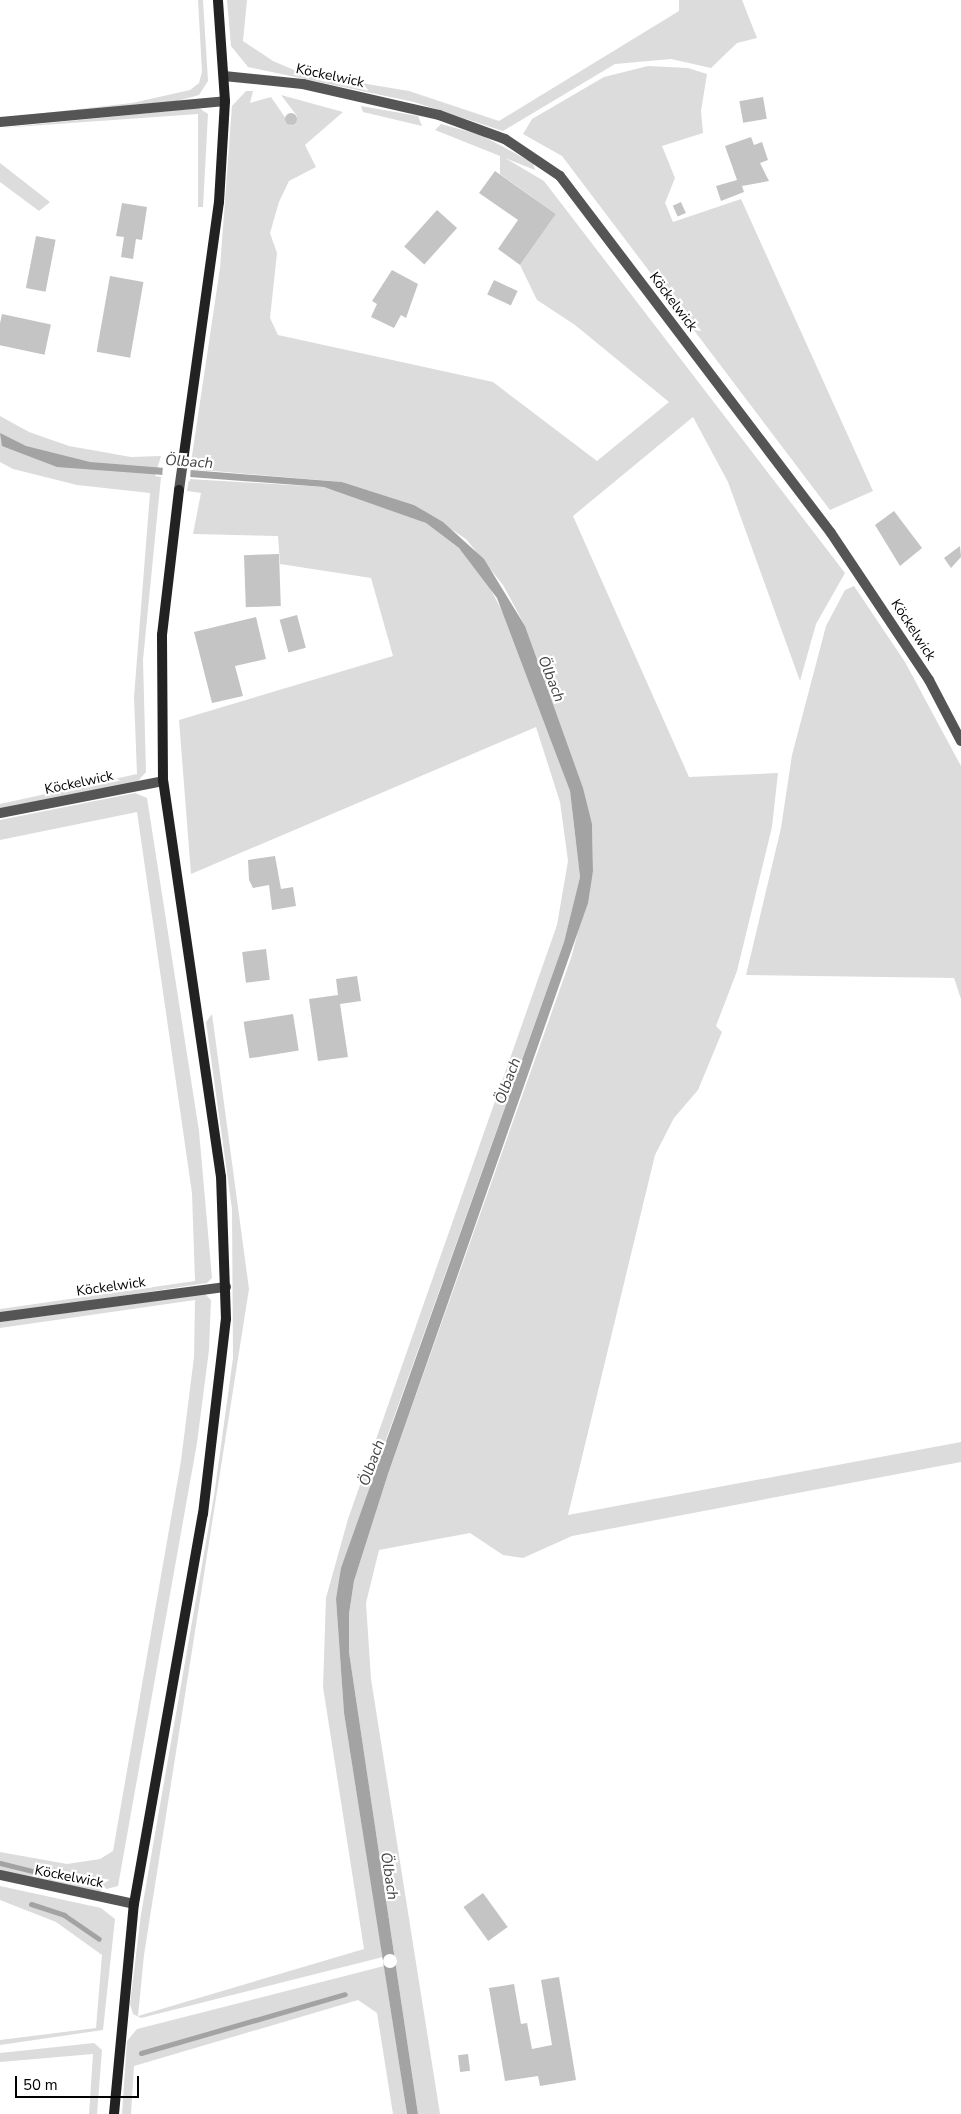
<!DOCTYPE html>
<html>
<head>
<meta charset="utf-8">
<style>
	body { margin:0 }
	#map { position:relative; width:961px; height:2114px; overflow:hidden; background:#fff; font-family:"Nunito Sans",sans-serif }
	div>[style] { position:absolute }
	.green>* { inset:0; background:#dcdcdc }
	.water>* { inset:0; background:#a3a3a3 }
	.pier>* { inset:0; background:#fff; transform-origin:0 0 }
	.round { border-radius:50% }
	.stream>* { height:5px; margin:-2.5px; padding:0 2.5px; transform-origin:2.5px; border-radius:2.5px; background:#a3a3a3 }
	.building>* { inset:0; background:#c4c4c4; transform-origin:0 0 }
	.minor>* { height:10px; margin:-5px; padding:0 5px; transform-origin:5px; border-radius:5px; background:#555 }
	.tertiary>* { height:10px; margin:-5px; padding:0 5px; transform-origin:5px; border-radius:5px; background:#555 }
	.secondary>* { height:10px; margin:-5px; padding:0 5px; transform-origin:5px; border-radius:5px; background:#222 }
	span { translate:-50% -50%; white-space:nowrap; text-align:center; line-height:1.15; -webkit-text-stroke:4.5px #fff; paint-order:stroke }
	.street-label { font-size:14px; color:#000 }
	.water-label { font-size:15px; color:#444; font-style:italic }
	.scale { position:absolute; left:15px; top:2076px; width:124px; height:22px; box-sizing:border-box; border:2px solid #000; border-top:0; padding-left:6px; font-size:15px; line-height:18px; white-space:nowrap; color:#000; -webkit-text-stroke:4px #fff; paint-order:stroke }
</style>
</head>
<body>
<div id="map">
	<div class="green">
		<i style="clip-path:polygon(198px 0,203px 0,208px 81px,199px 95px,177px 101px,0 118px,132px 103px,190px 90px,199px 83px,202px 72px)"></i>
		<i style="clip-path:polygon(227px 0,247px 0,243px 41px,273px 61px,301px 73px,409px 91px,499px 121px,679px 11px,679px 0,742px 0,757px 38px,737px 43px,711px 68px,671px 59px,615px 64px,503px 131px,414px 102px,248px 67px,231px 46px)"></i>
		<i style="clip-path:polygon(648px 66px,688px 68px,707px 74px,701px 111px,703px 133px,662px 146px,675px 178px,665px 203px,673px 222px,741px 199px,873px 491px,830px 510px,562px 156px,523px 134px,532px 119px,604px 77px)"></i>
		<i style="clip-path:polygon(246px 91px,253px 91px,250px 103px,271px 97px,291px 126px,297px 116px,281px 95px,343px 112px,305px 145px,316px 167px,289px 181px,279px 202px,270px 233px,277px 253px,270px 318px,278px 335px,493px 382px,597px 461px,669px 402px,575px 325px,537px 300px,520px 265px,556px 214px,500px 174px,500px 156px,435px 130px,441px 124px,481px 135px,533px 163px,535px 170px,505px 158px,544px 181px,845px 573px,816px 624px,800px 681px,728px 482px,693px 417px,573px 516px,689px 777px,778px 773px,772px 827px,737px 971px,716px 1026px,722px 1032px,698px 1090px,674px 1118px,655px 1155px,568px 1515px,961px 1442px,961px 1462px,572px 1536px,523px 1558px,503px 1555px,470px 1533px,379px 1550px,366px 1603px,371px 1679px,440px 2114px,418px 2114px,349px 1652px,349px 1614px,354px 1581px,388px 1474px,572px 955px,593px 871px,592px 824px,525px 626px,503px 585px,466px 539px,414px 505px,342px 482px,190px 469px,220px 268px,232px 106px)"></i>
		<i style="clip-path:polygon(361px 106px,418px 116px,422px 126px,363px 112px)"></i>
		<i style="clip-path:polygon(199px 108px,208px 114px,203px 207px,198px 207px,198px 114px,0 128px)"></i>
		<i style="clip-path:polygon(0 163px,50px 202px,39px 211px,0 182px)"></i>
		<i style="clip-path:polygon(0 416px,29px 432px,69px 446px,131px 457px,161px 456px,155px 476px,161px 477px,143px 660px,146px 772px,138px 781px,113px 788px,0 810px,0 804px,137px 774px,134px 697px,150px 493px,77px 485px,13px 469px,0 462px)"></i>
		<i style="clip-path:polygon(189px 479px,324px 487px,354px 494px,426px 523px,459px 548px,481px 571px,511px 628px,570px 791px,580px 877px,564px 942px,374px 1473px,336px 1599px,344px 1713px,383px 1957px,141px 2018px,133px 2014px,130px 2004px,141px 1914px,214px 1496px,233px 1358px,232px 1209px,206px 1022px,212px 1014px,249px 1289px,144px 1955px,138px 2016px,364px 1949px,323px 1687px,326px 1598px,348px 1519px,557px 925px,568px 861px,560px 802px,536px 727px,191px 874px,179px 720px,393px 656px,371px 578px,280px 564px,278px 536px,193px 534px,201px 493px,187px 491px)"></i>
		<i style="clip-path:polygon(854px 586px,905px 662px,961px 766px,961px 999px,954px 978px,746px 975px,781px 828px,792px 755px,826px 626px,845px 590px)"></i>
		<i style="clip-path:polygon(135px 793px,147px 798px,199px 1131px,212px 1278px,207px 1283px,0 1314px,0 1309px,195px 1281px,192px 1193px,137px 812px,0 840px,0 820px)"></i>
		<i style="clip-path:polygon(205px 1294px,211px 1300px,209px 1350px,197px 1443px,118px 1886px,99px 1891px,0 1871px,0 1852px,67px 1864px,100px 1859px,113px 1851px,181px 1461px,194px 1357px,195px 1300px,0 1328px,0 1322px)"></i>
		<i style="clip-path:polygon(0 1886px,101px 1908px,115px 1919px,103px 2030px,0 2045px,0 2040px,96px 2028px,102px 1955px,56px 1922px,0 1900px)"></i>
		<i style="clip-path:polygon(384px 1966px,407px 2114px,393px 2114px,377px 2013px,358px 2000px,134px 2066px,131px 2114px,122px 2114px,127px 2041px,137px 2029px)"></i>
		<i style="clip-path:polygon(94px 2043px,102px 2050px,97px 2114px,89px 2114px,93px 2054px,0 2062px,0 2053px)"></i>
	</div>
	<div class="water">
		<i style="clip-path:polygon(0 433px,26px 446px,90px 462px,342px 482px,414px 505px,443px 522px,484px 559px,525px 626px,583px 788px,592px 824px,593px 871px,588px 903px,388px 1474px,354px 1581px,349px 1614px,349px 1652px,418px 2114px,407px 2114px,344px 1713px,336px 1599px,341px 1568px,564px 942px,580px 877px,570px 791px,497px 598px,459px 548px,426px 523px,324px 487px,57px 467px,2px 446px)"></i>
	</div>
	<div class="pier">
		<i style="left:163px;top:465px;width:28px;height:14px;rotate:4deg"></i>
		<i class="round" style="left:383px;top:1954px;width:14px;height:14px"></i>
	</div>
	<div class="stream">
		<i style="left:0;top:1863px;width:41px;rotate:14deg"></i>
		<i style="left:31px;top:1904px;width:35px;rotate:18deg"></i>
		<i style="left:64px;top:1915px;width:42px;rotate:34.4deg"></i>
		<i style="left:141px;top:2053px;width:212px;rotate:-16.1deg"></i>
	</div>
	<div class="building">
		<i style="left:763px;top:97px;width:22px;height:24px;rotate:80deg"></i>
		<i class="round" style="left:285px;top:113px;width:12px;height:12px"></i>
		<i style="clip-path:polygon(751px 137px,754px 145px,762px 142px,768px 160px,760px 163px,769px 181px,742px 186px,744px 192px,721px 201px,716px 186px,737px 180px,725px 146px)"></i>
		<i style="clip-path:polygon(495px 171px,556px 214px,520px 265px,498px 249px,518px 220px,479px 193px)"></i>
		<i style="left:681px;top:202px;width:12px;height:9px;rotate:66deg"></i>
		<i style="clip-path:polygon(122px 203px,147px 207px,142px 240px,136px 239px,133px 259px,121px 257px,124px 237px,116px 236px)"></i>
		<i style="left:437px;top:210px;width:27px;height:49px;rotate:42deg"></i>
		<i style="left:36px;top:236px;width:20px;height:53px;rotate:11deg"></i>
		<i style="clip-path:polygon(392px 270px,418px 284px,406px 318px,401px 315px,394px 328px,371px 317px,377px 304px,372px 301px)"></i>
		<i style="left:110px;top:276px;width:34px;height:77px;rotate:10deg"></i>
		<i style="left:494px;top:280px;width:26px;height:16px;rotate:25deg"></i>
		<i style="left:2px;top:314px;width:50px;height:31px;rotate:12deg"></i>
		<i style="clip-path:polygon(894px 511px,922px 548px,900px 566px,875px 525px)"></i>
		<i style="clip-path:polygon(960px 546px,961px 557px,951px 568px,944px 558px)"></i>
		<i style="left:279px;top:554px;width:52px;height:35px;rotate:88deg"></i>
		<i style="left:297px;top:615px;width:34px;height:18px;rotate:75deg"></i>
		<i style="clip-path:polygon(256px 617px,266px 659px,235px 666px,243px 696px,212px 703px,194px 632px)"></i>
		<i style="clip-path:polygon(275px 856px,281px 889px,293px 887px,296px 906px,272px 910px,269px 885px,253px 888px,249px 880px,248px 860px)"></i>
		<i style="left:266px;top:949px;width:31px;height:24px;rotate:83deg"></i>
		<i style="clip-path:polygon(357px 976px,361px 1001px,340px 1004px,348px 1057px,318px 1061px,309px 999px,338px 995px,336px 979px)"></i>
		<i style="left:293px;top:1014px;width:37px;height:50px;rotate:81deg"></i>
		<i style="left:483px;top:1893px;width:42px;height:24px;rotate:54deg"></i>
		<i style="clip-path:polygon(559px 1977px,576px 2080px,540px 2086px,538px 2076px,505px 2081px,489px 1988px,514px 1984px,521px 2024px,527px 2023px,532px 2049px,552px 2045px,541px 1980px)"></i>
		<i style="left:468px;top:2054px;width:17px;height:10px;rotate:83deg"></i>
	</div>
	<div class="minor">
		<i style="left:224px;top:76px;width:79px;rotate:5.8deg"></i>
		<i style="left:303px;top:84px;width:139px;rotate:12.8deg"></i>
		<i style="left:439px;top:115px;width:70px;rotate:20deg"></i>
		<i style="left:505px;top:139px;width:66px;rotate:33.9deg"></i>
		<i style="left:560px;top:176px;width:448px;rotate:52.8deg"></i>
		<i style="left:831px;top:533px;width:177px;rotate:56.3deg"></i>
		<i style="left:929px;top:680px;width:69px;rotate:62.3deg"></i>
		<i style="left:0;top:122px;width:226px;rotate:-5.3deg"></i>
		<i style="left:0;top:813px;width:166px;rotate:-11.1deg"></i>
		<i style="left:0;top:1317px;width:228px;rotate:-7.6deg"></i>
		<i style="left:0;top:1875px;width:137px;rotate:12.2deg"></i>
	</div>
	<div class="tertiary">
		<i style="left:179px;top:490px;width:36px;rotate:-82deg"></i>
	</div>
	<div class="secondary">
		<i style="left:184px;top:454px;width:254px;rotate:-82.1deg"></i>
		<i style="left:219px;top:202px;width:101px;rotate:-86.6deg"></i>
		<i style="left:225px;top:101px;width:101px;rotate:-94deg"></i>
		<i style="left:114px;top:2114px;width:211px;rotate:-84.6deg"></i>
		<i style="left:134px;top:1904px;width:396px;rotate:-80deg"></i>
		<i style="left:203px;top:1514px;width:196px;rotate:-83.3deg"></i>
		<i style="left:226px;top:1319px;width:142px;rotate:-92deg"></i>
		<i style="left:221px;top:1177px;width:400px;rotate:-98.3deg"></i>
		<i style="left:163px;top:781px;width:146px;rotate:-90.4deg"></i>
		<i style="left:162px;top:635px;width:146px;rotate:-83.3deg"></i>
	</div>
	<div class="street-label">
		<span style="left:330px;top:76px;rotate:12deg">Köckelwick</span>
		<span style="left:673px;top:302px;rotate:53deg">Köckelwick</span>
		<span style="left:913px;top:630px;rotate:57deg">Köckelwick</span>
		<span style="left:79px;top:783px;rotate:-12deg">Köckelwick</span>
		<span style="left:111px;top:1287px;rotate:-8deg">Köckelwick</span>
		<span style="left:69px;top:1877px;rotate:11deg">Köckelwick</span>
	</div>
	<div class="water-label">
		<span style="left:189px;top:462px;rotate:4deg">Ölbach</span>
		<span style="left:551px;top:679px;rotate:68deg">Ölbach</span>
		<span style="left:508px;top:1081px;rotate:-70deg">Ölbach</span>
		<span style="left:372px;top:1463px;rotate:-70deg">Ölbach</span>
		<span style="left:389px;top:1876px;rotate:81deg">Ölbach</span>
	</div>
	<div class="scale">50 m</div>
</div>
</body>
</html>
